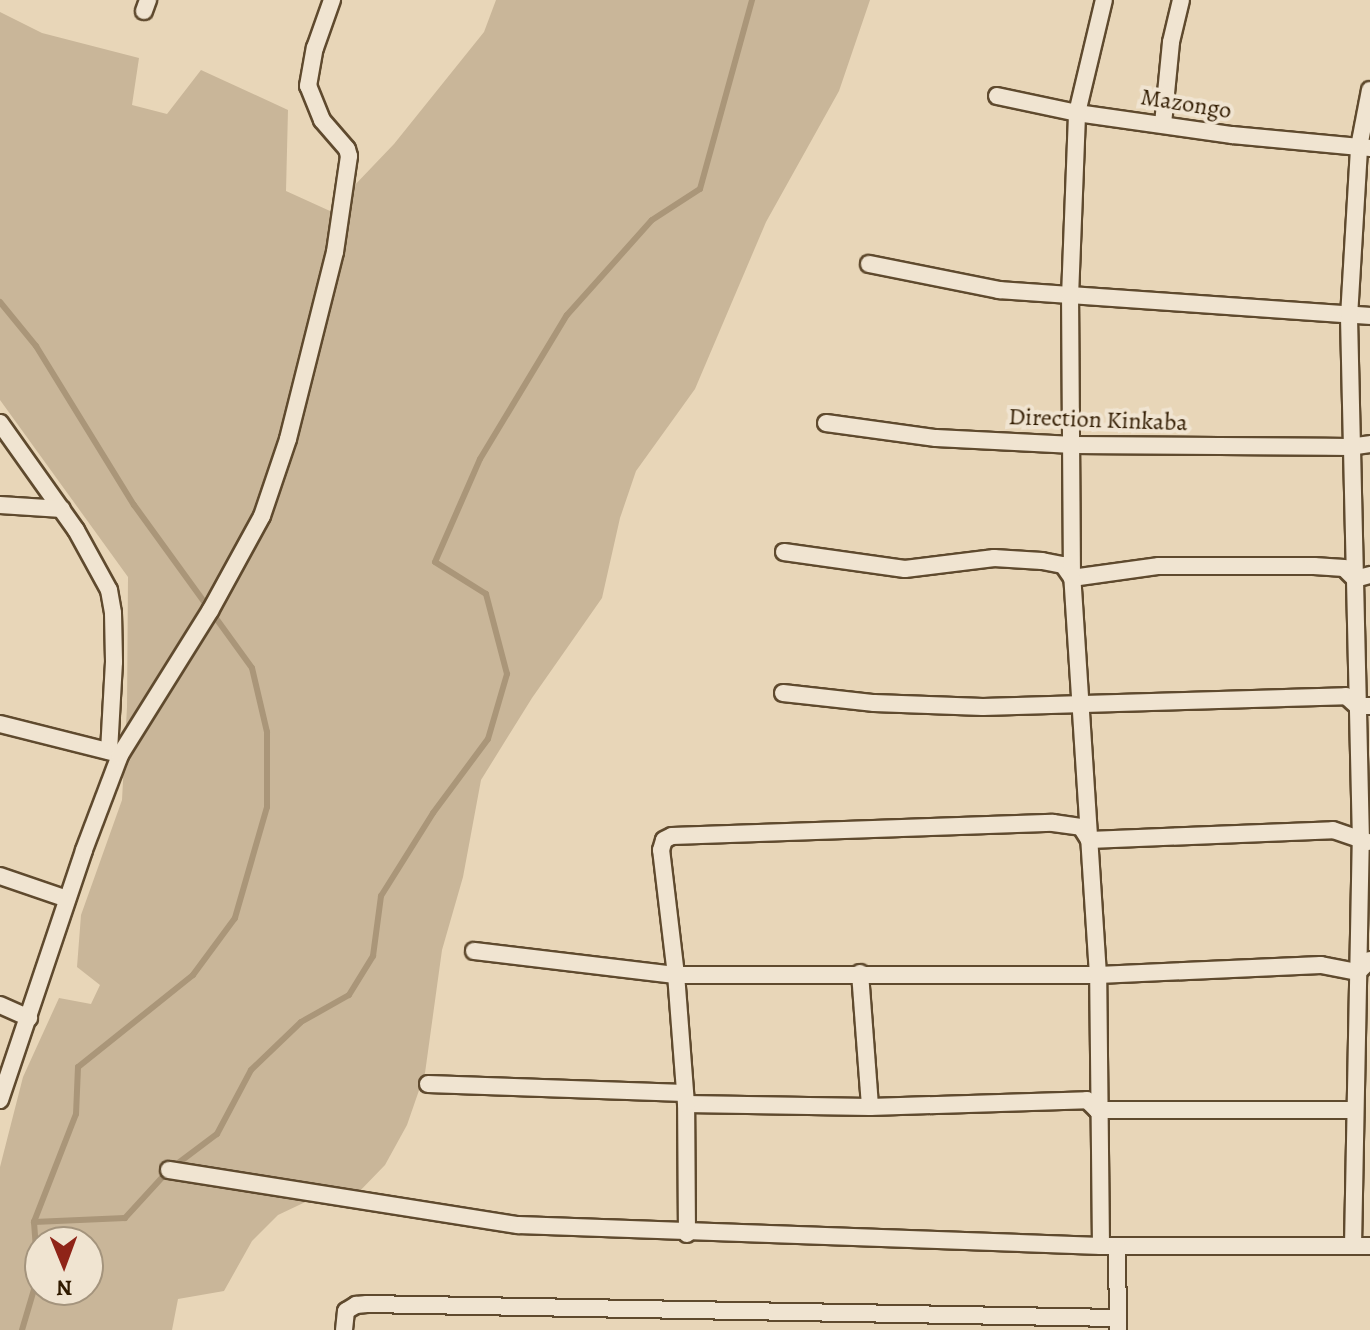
<!DOCTYPE html>
<html>
<head>
<meta charset="utf-8">
<style>
	body { margin:0 }
	#map { position:relative; width:1370px; height:1330px; overflow:hidden; background:#e8d6b8; font-family:Alegreya,serif }
	div>[style] { position:absolute }
	.green>* { inset:0; background:#c9b699 }
	.stream>* { height:6px; margin:-3px; padding:0 3px; transform-origin:3px; border-radius:3px; background:#aa9679 }
	.roads { filter:drop-shadow(2px 0 #5f4a2e) drop-shadow(-2px 0 #5f4a2e) drop-shadow(0 2px #5f4a2e) drop-shadow(0 -2px #5f4a2e) }
	.street>* { height:16px; margin:-8px; padding:0 8px; transform-origin:8px; border-radius:8px; background:#f0e4d1 }
	span { translate:-50% -50%; white-space:nowrap; text-align:center; line-height:1.15; -webkit-text-stroke:8px #f0e4d1; paint-order:stroke }
	.street-label { font-size:24px; color:#311b00 }
	.north { position:absolute; left:24px; top:1226px; width:80px; height:80px; box-sizing:border-box; background:#f0e4d1; border:2px solid #a4947d; border-radius:50%; rotate:179deg; font-size:22px; font-weight:700; line-height:32px; text-align:center; color:#311b00 }
	.north::after { content:''; display:block; margin:auto; width:28px; height:36px; background:#8f2418; clip-path:polygon(50% 0,100% 100%,50% 72%,0 100%) }
</style>
</head>
<body>
<div id="map">
	<div class="green">
		<i style="clip-path:polygon(evenodd,496px 0,870px 0,839px 91px,766px 222px,695px 389px,636px 471px,620px 518px,602px 598px,532px 698px,481px 780px,463px 877px,442px 950px,425px 1073px,407px 1125px,385px 1165px,355px 1196px,318px 1196px,278px 1215px,252px 1241px,224px 1291px,178px 1299px,172px 1330px,0 1330px,0 1167px,23px 1077px,59px 998px,91px 1004px,100px 985px,77px 967px,81px 915px,122px 800px,127px 707px,128px 577px,0 400px,0 12px,42px 33px,139px 58px,132px 105px,167px 114px,201px 70px,288px 110px,286px 191px,330px 211px,394px 144px,484px 32px,496px 0,40px 1242px,88px 1242px,88px 1290px,40px 1290px,40px 1242px)"></i>
	</div>
	<div class="stream">
		<i style="left:0;top:302px;width:57px;rotate:50.7deg"></i>
		<i style="left:36px;top:346px;width:187px;rotate:58.4deg"></i>
		<i style="left:134px;top:505px;width:201px;rotate:54.1deg"></i>
		<i style="left:252px;top:668px;width:66px;rotate:76.8deg"></i>
		<i style="left:267px;top:732px;width:75px;rotate:90deg"></i>
		<i style="left:267px;top:807px;width:116px;rotate:106.1deg"></i>
		<i style="left:235px;top:918px;width:71px;rotate:126.4deg"></i>
		<i style="left:193px;top:975px;width:147px;rotate:141.3deg"></i>
		<i style="left:78px;top:1067px;width:47px;rotate:92.4deg"></i>
		<i style="left:76px;top:1114px;width:116px;rotate:111.3deg"></i>
		<i style="left:34px;top:1222px;width:54px;rotate:85.8deg"></i>
		<i style="left:38px;top:1276px;width:56px;rotate:106.5deg"></i>
		<i style="left:34px;top:1222px;width:91px;rotate:-2.5deg"></i>
		<i style="left:125px;top:1218px;width:65px;rotate:-47.5deg"></i>
		<i style="left:169px;top:1170px;width:60px;rotate:-36.9deg"></i>
		<i style="left:217px;top:1134px;width:72px;rotate:-62deg"></i>
		<i style="left:251px;top:1070px;width:69px;rotate:-43.8deg"></i>
		<i style="left:301px;top:1022px;width:55px;rotate:-29.4deg"></i>
		<i style="left:349px;top:995px;width:46px;rotate:-58.4deg"></i>
		<i style="left:373px;top:956px;width:61px;rotate:-82.4deg"></i>
		<i style="left:381px;top:896px;width:98px;rotate:-57.9deg"></i>
		<i style="left:433px;top:813px;width:92px;rotate:-53.4deg"></i>
		<i style="left:488px;top:739px;width:68px;rotate:-73.7deg"></i>
		<i style="left:507px;top:674px;width:83px;rotate:-104.7deg"></i>
		<i style="left:486px;top:594px;width:60px;rotate:-147.9deg"></i>
		<i style="left:435px;top:562px;width:112px;rotate:-66.4deg"></i>
		<i style="left:480px;top:459px;width:168px;rotate:-58.9deg"></i>
		<i style="left:567px;top:315px;width:127px;rotate:-48.2deg"></i>
		<i style="left:652px;top:220px;width:57px;rotate:-32.9deg"></i>
		<i style="left:700px;top:189px;width:196px;rotate:-74.6deg"></i>
	</div>
	<div class="roads">
		<div class="street">
			<i style="left:144px;top:11px;width:12px;rotate:-70deg"></i>
			<i style="left:997px;top:96px;width:82px;rotate:12deg"></i>
			<i style="left:1077px;top:113px;width:157px;rotate:8.1deg"></i>
			<i style="left:1232px;top:135px;width:139px;rotate:5.4deg"></i>
			<i style="left:1163px;top:124px;width:82px;rotate:-84.4deg"></i>
			<i style="left:1171px;top:42px;width:43px;rotate:-76.6deg"></i>
			<i style="left:869px;top:264px;width:133px;rotate:11.3deg"></i>
			<i style="left:999px;top:290px;width:372px;rotate:4deg"></i>
			<i style="left:0;top:423px;width:131px;rotate:54.6deg"></i>
			<i style="left:76px;top:530px;width:68px;rotate:61.2deg"></i>
			<i style="left:109px;top:590px;width:23px;rotate:80deg"></i>
			<i style="left:113px;top:613px;width:49px;rotate:88.8deg"></i>
			<i style="left:114px;top:662px;width:89px;rotate:93.2deg"></i>
			<i style="left:826px;top:423px;width:111px;rotate:7.8deg"></i>
			<i style="left:936px;top:438px;width:138px;rotate:2.9deg"></i>
			<i style="left:1074px;top:445px;width:275px;rotate:0.4deg"></i>
			<i style="left:1349px;top:447px;width:21px;rotate:-8deg"></i>
			<i style="left:0;top:505px;width:62px;rotate:3.7deg"></i>
			<i style="left:784px;top:552px;width:122px;rotate:8deg"></i>
			<i style="left:905px;top:569px;width:90px;rotate:-7deg"></i>
			<i style="left:994px;top:558px;width:48px;rotate:3.6deg"></i>
			<i style="left:1042px;top:561px;width:21px;rotate:11deg"></i>
			<i style="left:1063px;top:565px;width:16px;rotate:55deg"></i>
			<i style="left:1072px;top:578px;width:88px;rotate:-7.9deg"></i>
			<i style="left:1159px;top:566px;width:155px"></i>
			<i style="left:1314px;top:566px;width:30px;rotate:4deg"></i>
			<i style="left:1344px;top:568px;width:16px;rotate:45deg"></i>
			<i style="left:1355px;top:579px;width:16px;rotate:-15deg"></i>
			<i style="left:783px;top:693px;width:92px;rotate:6.3deg"></i>
			<i style="left:874px;top:703px;width:109px;rotate:2.1deg"></i>
			<i style="left:983px;top:707px;width:363px;rotate:-1.7deg"></i>
			<i style="left:1346px;top:696px;width:15px;rotate:42deg"></i>
			<i style="left:1357px;top:706px;width:13px"></i>
			<i style="left:0;top:724px;width:123px;rotate:14.1deg"></i>
			<i style="left:0;top:876px;width:71px;rotate:18.9deg"></i>
			<i style="left:474px;top:951px;width:203px;rotate:6.8deg"></i>
			<i style="left:676px;top:975px;width:126px;rotate:-96.8deg"></i>
			<i style="left:661px;top:850px;width:10px;rotate:-73deg"></i>
			<i style="left:664px;top:840px;width:9px;rotate:-27deg"></i>
			<i style="left:672px;top:836px;width:381px;rotate:-2deg"></i>
			<i style="left:1053px;top:823px;width:28px;rotate:8deg"></i>
			<i style="left:1081px;top:827px;width:15px;rotate:58deg"></i>
			<i style="left:1089px;top:840px;width:244px;rotate:-2.3deg"></i>
			<i style="left:1333px;top:830px;width:37px;rotate:19deg"></i>
			<i style="left:860px;top:973px;width:134px;rotate:85.7deg"></i>
			<i style="left:0;top:1005px;width:32px;rotate:24deg"></i>
			<i style="left:428px;top:1084px;width:257px;rotate:2deg"></i>
			<i style="left:0;top:1100px;width:264px;rotate:-71.4deg"></i>
			<i style="left:84px;top:850px;width:102px;rotate:-69.2deg"></i>
			<i style="left:120px;top:755px;width:170px;rotate:-58deg"></i>
			<i style="left:210px;top:611px;width:108px;rotate:-61.3deg"></i>
			<i style="left:262px;top:516px;width:81px;rotate:-71.3deg"></i>
			<i style="left:288px;top:439px;width:193px;rotate:-75.9deg"></i>
			<i style="left:335px;top:252px;width:97px;rotate:-81.7deg"></i>
			<i style="left:349px;top:156px;width:7px;rotate:-106deg"></i>
			<i style="left:347px;top:149px;width:38px;rotate:-131deg"></i>
			<i style="left:322px;top:120px;width:37px;rotate:-112deg"></i>
			<i style="left:308px;top:86px;width:39px;rotate:-80deg"></i>
			<i style="left:315px;top:48px;width:51px;rotate:-70.5deg"></i>
			<i style="left:686px;top:1104px;width:184px;rotate:0.9deg"></i>
			<i style="left:870px;top:1107px;width:217px;rotate:-1.8deg"></i>
			<i style="left:1087px;top:1100px;width:14px;rotate:45deg"></i>
			<i style="left:1097px;top:1110px;width:256px"></i>
			<i style="left:169px;top:1170px;width:353px;rotate:9deg"></i>
			<i style="left:518px;top:1225px;width:583px;rotate:2.06deg"></i>
			<i style="left:1101px;top:1246px;width:269px"></i>
			<i style="left:687px;top:1234px;width:130px;rotate:-90.4deg"></i>
			<i style="left:686px;top:1104px;width:129px;rotate:-94.4deg"></i>
			<i style="left:676px;top:975px;width:422px"></i>
			<i style="left:1098px;top:975px;width:223px;rotate:-2.6deg"></i>
			<i style="left:1321px;top:965px;width:38px;rotate:11deg"></i>
			<i style="left:1358px;top:972px;width:17px;rotate:-45deg"></i>
			<i style="left:1101px;top:1246px;width:271px;rotate:-90.6deg"></i>
			<i style="left:1098px;top:975px;width:398px;rotate:-93.7deg"></i>
			<i style="left:1072px;top:578px;width:281px;rotate:-90.4deg"></i>
			<i style="left:1070px;top:297px;width:184px;rotate:-87.8deg"></i>
			<i style="left:1077px;top:113px;width:116px;rotate:-76.6deg"></i>
			<i style="left:1117px;top:1246px;width:84px;rotate:89.3deg"></i>
			<i style="left:1353px;top:1246px;width:404px;rotate:-88.9deg"></i>
			<i style="left:1361px;top:842px;width:525px;rotate:-91.31deg"></i>
			<i style="left:1349px;top:317px;width:170px;rotate:-86.6deg"></i>
			<i style="left:1359px;top:147px;width:58px;rotate:-79.1deg"></i>
			<i style="left:344px;top:1330px;width:19px;rotate:-84deg"></i>
			<i style="left:346px;top:1311px;width:12px;rotate:-31deg"></i>
			<i style="left:356px;top:1305px;width:11px;rotate:-5deg"></i>
			<i style="left:367px;top:1304px;width:751px;rotate:1.07deg"></i>
		</div>
	</div>
	<div class="street-label">
		<span style="left:1186px;top:104px;rotate:9deg">Mazongo</span>
		<span style="left:1098px;top:420px;rotate:2deg">Direction Kinkaba</span>
	</div>
	<div class="north">N</div>
</div>
</body>
</html>
